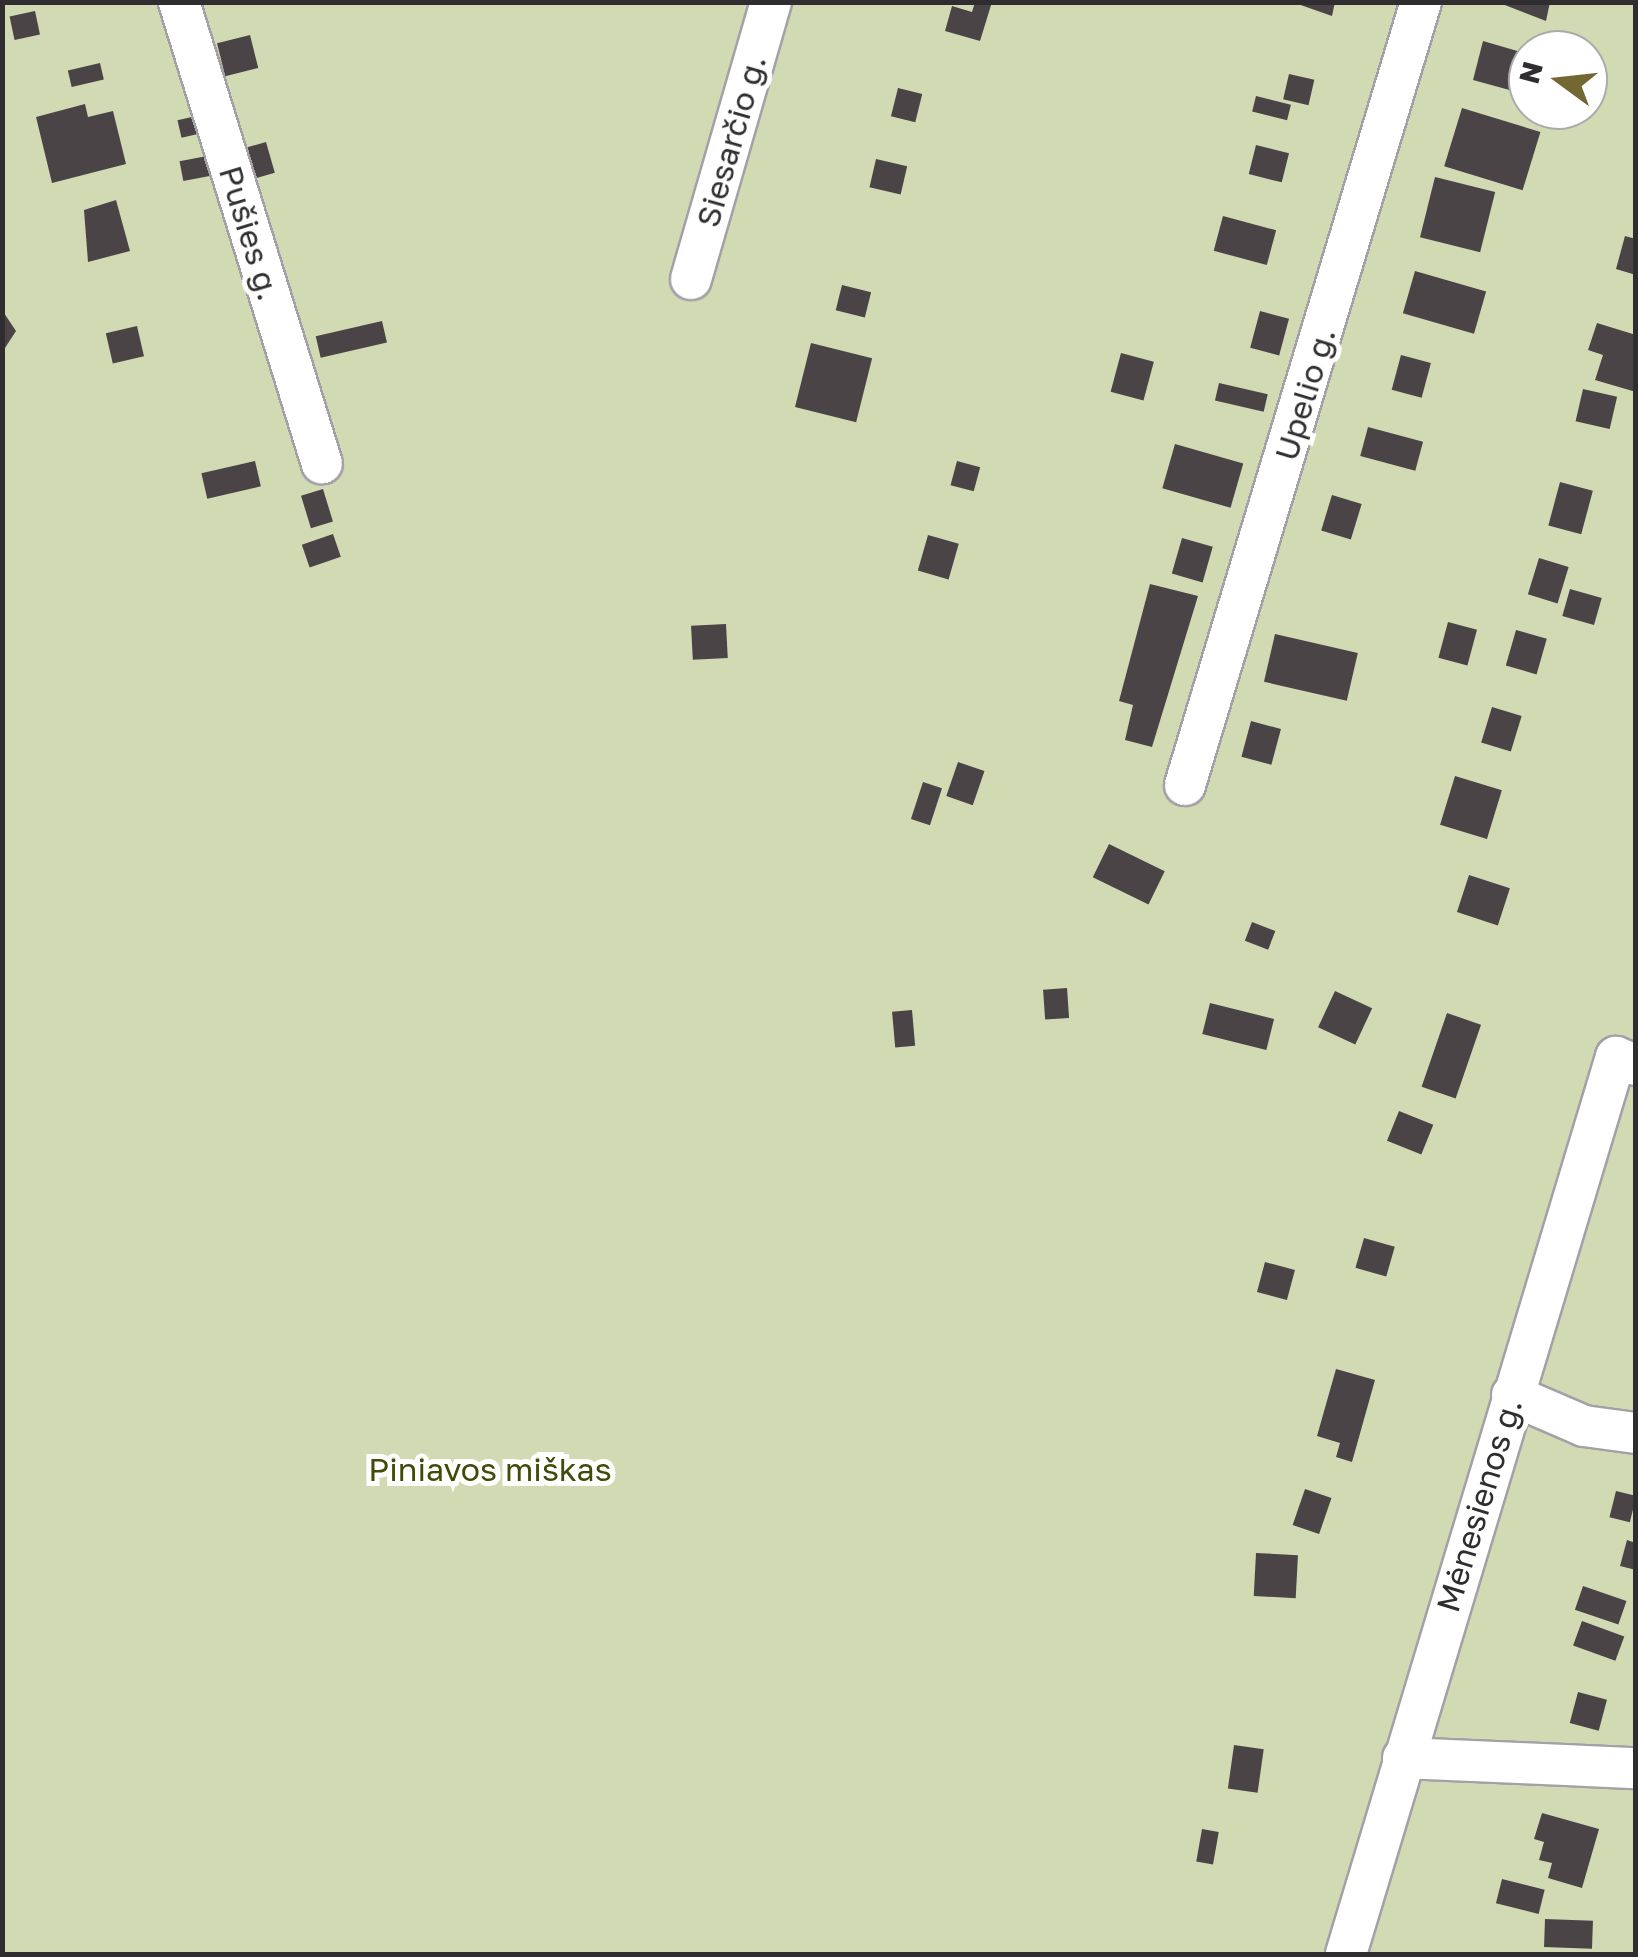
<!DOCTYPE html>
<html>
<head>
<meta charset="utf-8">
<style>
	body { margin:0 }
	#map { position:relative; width:1638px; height:1957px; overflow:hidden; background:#f3f0f7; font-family:"Golos Text",sans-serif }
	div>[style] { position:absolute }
	.green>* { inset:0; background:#d2dab4 }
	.building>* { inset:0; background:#4b4447; transform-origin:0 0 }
	.roads { filter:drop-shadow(2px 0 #a4a0a7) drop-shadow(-2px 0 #a4a0a7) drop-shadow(0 2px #a4a0a7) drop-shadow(0 -2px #a4a0a7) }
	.minor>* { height:40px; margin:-20px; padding:0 20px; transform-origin:20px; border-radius:20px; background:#fff }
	span { translate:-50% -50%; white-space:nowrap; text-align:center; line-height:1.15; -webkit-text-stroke:10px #fff; paint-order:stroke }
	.street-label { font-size:32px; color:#2f2d30 }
	.park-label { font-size:32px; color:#414a08 }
	.frame { position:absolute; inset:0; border:5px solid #2f2d30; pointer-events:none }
	.north { position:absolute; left:1508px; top:30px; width:100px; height:100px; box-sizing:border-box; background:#fff; border:2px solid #acabac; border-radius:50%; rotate:285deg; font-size:28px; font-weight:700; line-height:40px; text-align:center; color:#2f2d30 }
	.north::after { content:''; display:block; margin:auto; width:35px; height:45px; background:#736734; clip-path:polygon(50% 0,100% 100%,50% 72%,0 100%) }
</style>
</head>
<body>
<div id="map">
	<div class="green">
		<i style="clip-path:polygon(evenodd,3px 3px,1635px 3px,1635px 1954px,3px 1954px,3px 3px,1528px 50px,1588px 50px,1588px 110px,1528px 110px,1528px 50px)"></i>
	</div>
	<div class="building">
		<i style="clip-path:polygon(975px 2px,992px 2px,980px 41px,945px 31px,952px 6px,972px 12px)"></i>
		<i style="clip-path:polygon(1292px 2px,1335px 2px,1332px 16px)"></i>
		<i style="clip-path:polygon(1497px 2px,1550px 2px,1546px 21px)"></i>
		<i style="left:35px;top:11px;width:24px;height:26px;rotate:78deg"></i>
		<i style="left:250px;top:35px;width:34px;height:34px;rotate:76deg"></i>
		<i style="clip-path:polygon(1483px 41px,1528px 54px,1528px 95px,1473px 80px)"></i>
		<i style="left:100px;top:63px;width:17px;height:33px;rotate:77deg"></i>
		<i style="left:1289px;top:74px;width:26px;height:26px;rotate:13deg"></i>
		<i style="left:898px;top:88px;width:25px;height:29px;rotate:14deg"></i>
		<i style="left:1256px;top:96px;width:36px;height:16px;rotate:14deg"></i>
		<i style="clip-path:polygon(85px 104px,88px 117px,113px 111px,126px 164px,52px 183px,36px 117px)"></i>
		<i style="left:1462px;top:108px;width:82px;height:61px;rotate:17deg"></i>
		<i style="left:196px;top:116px;width:18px;height:19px;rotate:77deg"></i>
		<i style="left:266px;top:142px;width:32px;height:23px;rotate:74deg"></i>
		<i style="left:1256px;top:145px;width:34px;height:30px;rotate:14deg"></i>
		<i style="left:207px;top:156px;width:20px;height:28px;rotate:79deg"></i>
		<i style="left:876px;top:159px;width:32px;height:29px;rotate:13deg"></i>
		<i style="left:1435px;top:177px;width:62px;height:62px;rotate:14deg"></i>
		<i style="clip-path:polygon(116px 200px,130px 251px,88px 262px,84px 210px)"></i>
		<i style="left:1223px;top:216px;width:55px;height:36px;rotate:15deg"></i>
		<i style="clip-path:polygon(1625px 236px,1636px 239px,1636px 275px,1616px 269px)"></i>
		<i style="left:1415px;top:271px;width:74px;height:44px;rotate:16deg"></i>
		<i style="left:842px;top:285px;width:30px;height:26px;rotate:14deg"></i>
		<i style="clip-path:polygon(2px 310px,16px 331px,5px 348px,2px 346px)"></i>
		<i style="left:1260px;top:311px;width:30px;height:38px;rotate:15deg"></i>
		<i style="left:382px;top:321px;width:22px;height:68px;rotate:77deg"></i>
		<i style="clip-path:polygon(1597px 323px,1636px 335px,1636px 392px,1595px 380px,1603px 355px,1588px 350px)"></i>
		<i style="left:137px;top:326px;width:31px;height:32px;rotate:77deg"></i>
		<i style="left:811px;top:343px;width:63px;height:66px;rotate:14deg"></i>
		<i style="left:1121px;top:353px;width:34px;height:40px;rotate:15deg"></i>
		<i style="left:1401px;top:355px;width:31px;height:36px;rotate:15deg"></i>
		<i style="left:1219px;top:383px;width:50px;height:18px;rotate:13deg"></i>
		<i style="left:1583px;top:389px;width:35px;height:33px;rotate:13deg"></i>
		<i style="left:1368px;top:427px;width:57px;height:30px;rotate:15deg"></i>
		<i style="left:1175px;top:444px;width:71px;height:46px;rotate:16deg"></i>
		<i style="left:255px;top:461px;width:26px;height:55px;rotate:77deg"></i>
		<i style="left:957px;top:461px;width:24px;height:25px;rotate:15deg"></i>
		<i style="left:1560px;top:482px;width:34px;height:45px;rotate:15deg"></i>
		<i style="left:323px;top:489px;width:34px;height:23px;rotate:73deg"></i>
		<i style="left:1332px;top:495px;width:31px;height:37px;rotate:17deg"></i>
		<i style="left:333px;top:534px;width:24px;height:33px;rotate:71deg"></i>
		<i style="left:928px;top:535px;width:32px;height:37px;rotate:16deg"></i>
		<i style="left:1182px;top:538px;width:32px;height:37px;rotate:16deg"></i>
		<i style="left:1539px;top:558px;width:31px;height:38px;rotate:17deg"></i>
		<i style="clip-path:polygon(1150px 584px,1198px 596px,1152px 747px,1125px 740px,1133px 705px,1119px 701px)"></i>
		<i style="left:1570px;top:589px;width:33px;height:28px;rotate:16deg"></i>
		<i style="left:1448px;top:622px;width:30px;height:37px;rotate:15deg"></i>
		<i style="left:726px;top:624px;width:34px;height:35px;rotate:87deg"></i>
		<i style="left:1516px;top:630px;width:32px;height:37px;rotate:16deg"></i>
		<i style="left:1275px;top:634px;width:85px;height:49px;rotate:13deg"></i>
		<i style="left:1492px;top:707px;width:31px;height:37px;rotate:17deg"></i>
		<i style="left:1251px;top:721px;width:31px;height:37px;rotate:15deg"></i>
		<i style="left:958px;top:762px;width:28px;height:36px;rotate:19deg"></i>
		<i style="left:1455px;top:776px;width:49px;height:51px;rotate:17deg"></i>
		<i style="left:923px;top:782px;width:20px;height:39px;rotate:18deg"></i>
		<i style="left:1109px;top:844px;width:62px;height:37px;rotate:26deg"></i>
		<i style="left:1469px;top:875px;width:43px;height:39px;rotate:18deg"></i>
		<i style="left:1252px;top:922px;width:25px;height:20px;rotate:21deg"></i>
		<i style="left:1067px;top:988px;width:30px;height:24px;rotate:86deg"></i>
		<i style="left:1335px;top:991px;width:41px;height:40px;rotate:25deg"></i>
		<i style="left:1210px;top:1003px;width:66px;height:32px;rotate:14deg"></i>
		<i style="left:912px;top:1010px;width:36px;height:20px;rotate:85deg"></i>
		<i style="left:1447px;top:1013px;width:36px;height:78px;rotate:19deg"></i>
		<i style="left:1399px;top:1111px;width:37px;height:32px;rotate:22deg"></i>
		<i style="left:1364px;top:1238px;width:32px;height:31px;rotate:16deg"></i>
		<i style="left:1265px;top:1262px;width:31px;height:31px;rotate:15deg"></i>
		<i style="clip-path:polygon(1336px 1369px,1375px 1380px,1352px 1462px,1336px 1457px,1340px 1443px,1317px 1436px)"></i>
		<i style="left:1305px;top:1489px;width:28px;height:38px;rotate:19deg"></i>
		<i style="left:1616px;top:1491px;width:21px;height:27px;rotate:14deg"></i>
		<i style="clip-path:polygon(1627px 1540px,1636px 1543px,1636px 1570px,1620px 1566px)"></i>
		<i style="left:1256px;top:1553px;width:42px;height:43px;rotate:3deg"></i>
		<i style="left:1583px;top:1586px;width:46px;height:25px;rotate:19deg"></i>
		<i style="left:1582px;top:1621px;width:45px;height:26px;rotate:20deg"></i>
		<i style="left:1578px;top:1692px;width:30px;height:32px;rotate:15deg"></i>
		<i style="left:1234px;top:1745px;width:30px;height:44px;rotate:8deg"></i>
		<i style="clip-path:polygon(1542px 1813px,1599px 1829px,1582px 1888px,1548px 1878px,1552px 1863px,1539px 1860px,1544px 1842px,1534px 1839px)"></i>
		<i style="left:1202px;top:1829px;width:17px;height:33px;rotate:10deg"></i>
		<i style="left:1502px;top:1879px;width:44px;height:25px;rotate:14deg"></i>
		<i style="left:1545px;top:1919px;width:48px;height:28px;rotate:2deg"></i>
	</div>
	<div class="roads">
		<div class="minor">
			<i style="left:179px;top:2px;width:483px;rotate:72.8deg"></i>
			<i style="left:691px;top:279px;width:288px;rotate:-73.9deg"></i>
			<i style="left:1185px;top:785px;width:818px;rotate:-73.23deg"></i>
			<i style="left:1512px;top:1395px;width:78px;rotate:23.3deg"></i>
			<i style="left:1584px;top:1426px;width:52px;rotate:7.7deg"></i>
			<i style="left:1403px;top:1758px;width:233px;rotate:2.5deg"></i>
			<i style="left:1346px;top:1954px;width:937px;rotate:-73.25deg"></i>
			<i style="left:1616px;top:1057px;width:22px;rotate:22deg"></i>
		</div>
	</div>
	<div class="street-label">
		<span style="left:731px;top:141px;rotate:-74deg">Siesarčio g.</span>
		<span style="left:250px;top:233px;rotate:73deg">Pušies g.</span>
		<span style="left:1305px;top:394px;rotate:-73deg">Upelio g.</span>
		<span style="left:1479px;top:1505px;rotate:-73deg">Mėnesienos g.</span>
	</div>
	<div class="park-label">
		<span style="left:490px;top:1469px">Piniavos miškas</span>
	</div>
	<div class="frame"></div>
	<div class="north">N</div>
</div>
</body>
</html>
